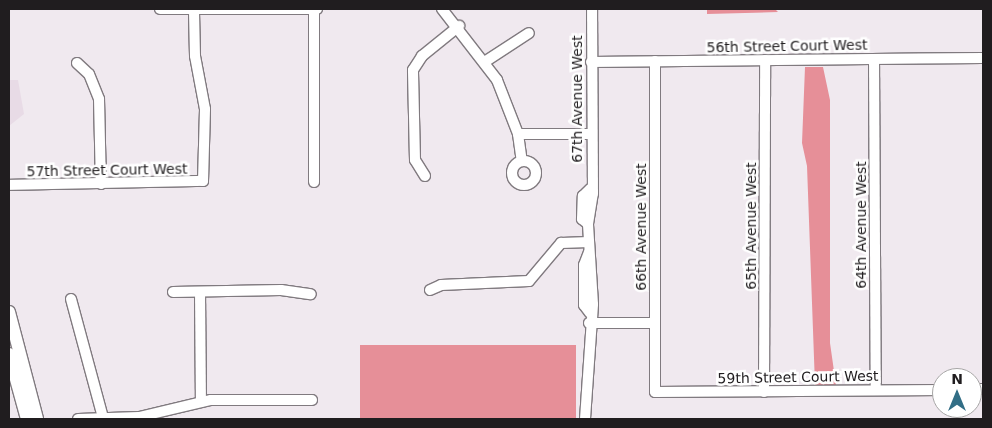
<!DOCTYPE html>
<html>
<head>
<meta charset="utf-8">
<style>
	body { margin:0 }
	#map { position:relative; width:992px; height:428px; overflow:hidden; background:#f0e9ef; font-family:"DejaVu Sans",sans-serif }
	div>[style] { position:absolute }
	.built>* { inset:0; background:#e8dbe6 }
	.forest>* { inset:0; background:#e68f98; transform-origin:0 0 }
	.roads { filter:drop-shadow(1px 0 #807a7f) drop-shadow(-1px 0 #807a7f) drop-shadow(0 1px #807a7f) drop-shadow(0 -1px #807a7f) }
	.minor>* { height:10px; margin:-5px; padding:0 5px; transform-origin:5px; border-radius:5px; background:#fff }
	.minor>.ring { margin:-5px; padding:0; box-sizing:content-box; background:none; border:10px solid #fff; border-radius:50% }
	.major>* { height:12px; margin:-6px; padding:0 6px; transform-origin:6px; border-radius:6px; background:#fff }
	span { translate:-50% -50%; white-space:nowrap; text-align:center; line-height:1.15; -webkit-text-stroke:5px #fff; paint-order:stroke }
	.street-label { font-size:14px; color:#201d1f }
	.frame { position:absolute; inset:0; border:10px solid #201d1f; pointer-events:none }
	.north { position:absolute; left:932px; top:368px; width:50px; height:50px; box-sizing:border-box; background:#fff; border:1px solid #a6a5a5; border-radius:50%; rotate:0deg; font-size:14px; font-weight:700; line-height:20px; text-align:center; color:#201d1f }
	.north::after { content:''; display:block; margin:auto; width:18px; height:22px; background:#326e86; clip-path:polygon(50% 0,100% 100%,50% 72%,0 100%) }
</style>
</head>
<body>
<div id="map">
	<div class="built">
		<i style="clip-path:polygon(9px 80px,18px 80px,24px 114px,9px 126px)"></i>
	</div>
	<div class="forest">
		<i style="clip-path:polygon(707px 9px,775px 9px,778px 12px,707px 14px)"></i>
		<i style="clip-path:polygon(805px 67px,823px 67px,830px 100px,830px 343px,836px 385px,815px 385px,807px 166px,802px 143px)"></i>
		<i style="left:360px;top:345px;width:216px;height:74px"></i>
	</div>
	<div class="roads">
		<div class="minor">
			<i style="left:160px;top:9px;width:157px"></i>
			<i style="left:442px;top:9px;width:90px;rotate:52.2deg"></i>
			<i style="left:497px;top:80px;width:58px;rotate:68.7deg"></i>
			<i style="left:518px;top:134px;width:27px;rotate:82deg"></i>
			<i style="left:314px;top:10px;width:172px;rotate:90deg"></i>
			<i style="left:874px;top:59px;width:331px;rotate:89.7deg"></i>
			<i style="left:486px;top:61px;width:51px;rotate:-33.1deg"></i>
			<i style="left:655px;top:61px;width:331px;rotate:90deg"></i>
			<i style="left:655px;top:392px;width:287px;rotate:-0.4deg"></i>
			<i style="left:591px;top:62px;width:392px;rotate:-0.6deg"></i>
			<i style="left:77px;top:63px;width:16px;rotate:43deg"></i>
			<i style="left:89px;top:74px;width:27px;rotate:68deg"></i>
			<i style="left:99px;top:99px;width:85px;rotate:88.7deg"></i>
			<i style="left:518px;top:134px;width:73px"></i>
			<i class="ring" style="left:512px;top:161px;width:14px;height:14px"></i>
			<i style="left:425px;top:176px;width:19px;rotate:-122deg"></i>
			<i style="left:415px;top:160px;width:90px;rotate:-91.3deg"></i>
			<i style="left:413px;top:70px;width:17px;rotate:-57deg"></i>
			<i style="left:422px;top:56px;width:48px;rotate:-39deg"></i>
			<i style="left:9px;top:185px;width:194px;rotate:-1.2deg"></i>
			<i style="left:203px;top:181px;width:72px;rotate:-88.4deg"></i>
			<i style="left:205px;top:109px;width:54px;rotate:-100.7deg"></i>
			<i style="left:195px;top:56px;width:44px;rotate:-91.3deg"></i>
			<i style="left:588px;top:224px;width:8px;rotate:-140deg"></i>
			<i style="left:582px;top:219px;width:23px;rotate:-88deg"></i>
			<i style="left:583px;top:196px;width:10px;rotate:-45deg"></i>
			<i style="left:589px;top:252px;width:14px;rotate:111deg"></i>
			<i style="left:584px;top:265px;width:40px;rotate:90deg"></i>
			<i style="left:584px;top:305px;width:10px;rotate:53deg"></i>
			<i style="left:430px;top:290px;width:12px;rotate:-24deg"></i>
			<i style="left:441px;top:285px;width:88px;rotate:-2.6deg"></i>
			<i style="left:529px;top:281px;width:50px;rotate:-49.9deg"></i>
			<i style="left:561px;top:243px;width:28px;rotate:-2deg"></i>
			<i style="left:173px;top:292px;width:108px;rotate:-1.1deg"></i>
			<i style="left:281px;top:290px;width:30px;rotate:8deg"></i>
			<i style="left:200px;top:292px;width:110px;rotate:89.5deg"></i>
			<i style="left:71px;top:299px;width:123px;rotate:74.9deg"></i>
			<i style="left:589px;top:323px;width:66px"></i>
			<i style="left:972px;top:389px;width:11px"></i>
			<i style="left:764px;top:392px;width:332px;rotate:-89.8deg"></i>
			<i style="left:78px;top:419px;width:61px;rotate:-1.9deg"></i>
			<i style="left:139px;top:417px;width:74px;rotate:-13.3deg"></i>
			<i style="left:211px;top:400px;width:101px"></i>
			<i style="left:585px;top:419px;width:115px;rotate:-86deg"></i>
			<i style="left:593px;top:304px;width:80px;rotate:-93.6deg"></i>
			<i style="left:588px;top:224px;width:30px;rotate:-81deg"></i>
			<i style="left:593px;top:194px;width:185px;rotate:-90.3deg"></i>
		</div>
		<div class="major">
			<i style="left:9px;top:312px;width:111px;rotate:75.3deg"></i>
			<i style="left:9px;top:354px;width:67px;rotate:74.5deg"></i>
		</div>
	</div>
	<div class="street-label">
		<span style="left:787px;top:46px;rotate:-1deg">56th Street Court West</span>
		<span style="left:577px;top:99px;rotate:-90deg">67th Avenue West</span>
		<span style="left:107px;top:170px;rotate:-1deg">57th Street Court West</span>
		<span style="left:861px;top:225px;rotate:-90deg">64th Avenue West</span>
		<span style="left:751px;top:226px;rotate:-90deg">65th Avenue West</span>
		<span style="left:641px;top:227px;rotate:-90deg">66th Avenue West</span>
		<span style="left:798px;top:377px;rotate:-1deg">59th Street Court West</span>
	</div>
	<div class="frame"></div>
	<div class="north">N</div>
</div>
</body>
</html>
